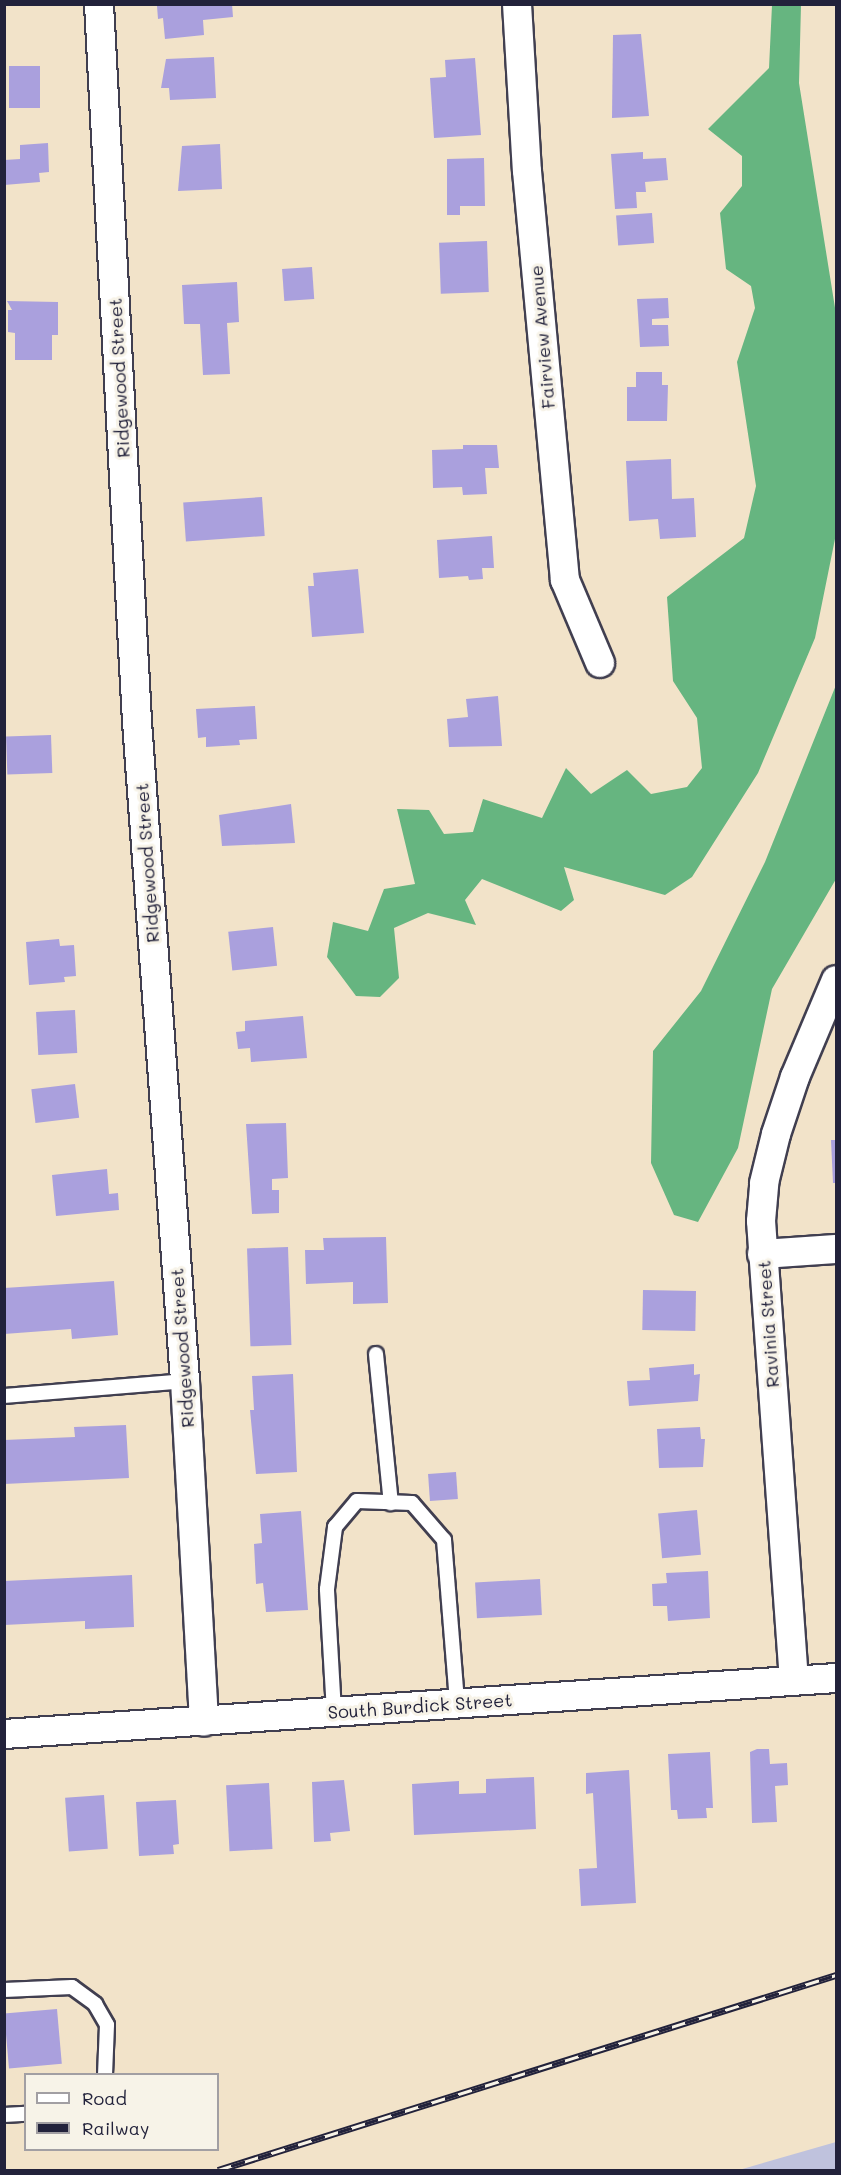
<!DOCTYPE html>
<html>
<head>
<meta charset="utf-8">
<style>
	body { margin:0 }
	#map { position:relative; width:841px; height:2175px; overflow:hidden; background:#f2e3c9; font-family:Mali,sans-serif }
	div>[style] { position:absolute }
	.industrial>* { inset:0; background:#bfc2dd }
	.forest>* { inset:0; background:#66b580 }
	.building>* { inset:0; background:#aaa0dd; transform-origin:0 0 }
	.roads { filter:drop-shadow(2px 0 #413f50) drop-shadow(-2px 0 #413f50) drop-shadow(0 2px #413f50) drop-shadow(0 -2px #413f50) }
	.lane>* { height:14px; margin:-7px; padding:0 7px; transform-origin:7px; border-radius:7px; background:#fff }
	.street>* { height:28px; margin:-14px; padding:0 14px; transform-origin:14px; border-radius:14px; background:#fff }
	.rail>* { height:7px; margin-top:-3.5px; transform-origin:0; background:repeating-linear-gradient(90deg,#f7f3e8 0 14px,#22223b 0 28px); box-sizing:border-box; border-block:2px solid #22223b }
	span { translate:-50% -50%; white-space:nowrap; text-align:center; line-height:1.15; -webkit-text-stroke:6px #f7f3e8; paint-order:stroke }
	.street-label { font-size:18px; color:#22223b }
	.frame { position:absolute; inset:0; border:6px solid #22223b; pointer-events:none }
	.legend { position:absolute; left:24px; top:2073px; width:195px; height:78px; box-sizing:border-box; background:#f7f3e8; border:2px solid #a29fa3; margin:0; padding:8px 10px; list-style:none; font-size:18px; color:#22223b }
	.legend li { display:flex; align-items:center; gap:12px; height:30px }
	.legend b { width:30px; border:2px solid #a29fa3 }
</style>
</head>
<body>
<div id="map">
	<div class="industrial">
		<i style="clip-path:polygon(836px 2142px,836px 2170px,739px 2170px)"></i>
	</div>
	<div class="forest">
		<i style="clip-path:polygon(772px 5px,801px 5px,799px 83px,836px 314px,836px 534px,815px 638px,758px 773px,692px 877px,665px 895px,564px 867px,574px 900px,561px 911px,482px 879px,465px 900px,476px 925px,428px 913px,394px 928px,399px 978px,380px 997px,356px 996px,327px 957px,333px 922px,368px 931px,384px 889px,415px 884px,397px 809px,429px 810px,444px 834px,473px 832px,483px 799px,542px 818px,566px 768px,591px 794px,627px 770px,651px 794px,687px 787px,702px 768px,697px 718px,673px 681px,667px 597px,744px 538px,756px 486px,737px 362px,755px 308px,751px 286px,726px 269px,720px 213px,742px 186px,742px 156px,708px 129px,769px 68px)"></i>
		<i style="clip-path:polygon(836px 685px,836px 879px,772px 989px,738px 1148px,698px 1222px,674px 1215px,651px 1163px,653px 1051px,701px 991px,765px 862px)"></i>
	</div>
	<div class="building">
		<i style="clip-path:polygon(165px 4px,232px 4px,233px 17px,203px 20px,204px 35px,165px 39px,163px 18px,158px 19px,157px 6px)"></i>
		<i style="clip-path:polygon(641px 34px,649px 116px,612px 118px,613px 35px)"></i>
		<i style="clip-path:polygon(214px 57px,216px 98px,170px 100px,169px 88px,161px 88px,166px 59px)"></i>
		<i style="clip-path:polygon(475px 58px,481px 135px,434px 138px,430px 78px,446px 77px,445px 60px)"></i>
		<i style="left:9px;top:66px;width:31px;height:42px"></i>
		<i style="clip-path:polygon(48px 143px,49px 172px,39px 173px,40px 182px,4px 185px,4px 160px,20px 159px,20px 145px)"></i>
		<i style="clip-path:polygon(220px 144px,222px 189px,178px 191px,182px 146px)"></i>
		<i style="clip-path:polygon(643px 152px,643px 159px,666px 158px,668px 180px,645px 182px,646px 192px,636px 192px,637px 208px,615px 209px,611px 154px)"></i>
		<i style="clip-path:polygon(484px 158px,485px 206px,460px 206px,460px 215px,447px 215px,447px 159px)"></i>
		<i style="left:652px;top:213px;width:30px;height:36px;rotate:86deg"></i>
		<i style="left:487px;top:241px;width:51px;height:48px;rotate:88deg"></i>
		<i style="left:312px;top:267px;width:32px;height:30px;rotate:86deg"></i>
		<i style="clip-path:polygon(237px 282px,239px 322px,227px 323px,230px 374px,203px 375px,200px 324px,184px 324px,182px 285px)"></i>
		<i style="clip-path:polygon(668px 298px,669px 318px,652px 319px,652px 325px,668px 325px,669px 346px,640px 347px,637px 299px)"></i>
		<i style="clip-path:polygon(7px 301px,58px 302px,58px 335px,52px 335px,52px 360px,15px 360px,15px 333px,8px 332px,8px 310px,12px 310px)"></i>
		<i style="clip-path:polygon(636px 372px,662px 372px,662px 385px,668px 385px,667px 421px,627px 421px,627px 387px,636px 387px)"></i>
		<i style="clip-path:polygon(463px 445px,497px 445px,499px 468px,485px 468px,487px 494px,463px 495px,462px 487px,433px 488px,432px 450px,463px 449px)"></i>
		<i style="clip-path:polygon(671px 459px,672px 499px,694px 498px,696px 537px,660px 539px,658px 519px,629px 521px,626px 461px)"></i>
		<i style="left:262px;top:497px;width:39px;height:79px;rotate:86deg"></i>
		<i style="clip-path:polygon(492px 536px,494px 568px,482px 568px,483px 579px,469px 580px,468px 576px,439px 578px,437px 540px)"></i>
		<i style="clip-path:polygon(358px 569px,364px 633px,312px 637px,308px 586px,314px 586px,313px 573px)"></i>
		<i style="clip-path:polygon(498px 696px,502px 746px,449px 747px,447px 719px,468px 717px,466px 699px)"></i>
		<i style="clip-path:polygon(255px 706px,257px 739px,239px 740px,240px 745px,206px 747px,206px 737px,198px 738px,196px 709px)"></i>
		<i style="left:51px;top:735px;width:38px;height:45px;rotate:88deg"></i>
		<i style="clip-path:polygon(291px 804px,295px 843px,222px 846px,219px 815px)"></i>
		<i style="left:273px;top:927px;width:39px;height:45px;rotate:84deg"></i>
		<i style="clip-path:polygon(59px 939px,60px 946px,74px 945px,76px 976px,64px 977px,65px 982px,29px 985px,26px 942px)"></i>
		<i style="left:75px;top:1010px;width:43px;height:39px;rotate:87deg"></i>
		<i style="clip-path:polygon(303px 1016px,307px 1058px,251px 1062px,250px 1048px,238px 1049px,236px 1032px,245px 1031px,245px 1021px)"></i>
		<i style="left:75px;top:1084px;width:34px;height:44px;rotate:83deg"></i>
		<i style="clip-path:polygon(286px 1123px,288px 1178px,272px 1179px,272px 1190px,279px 1190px,279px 1213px,252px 1214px,246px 1124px)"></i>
		<i style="clip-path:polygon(831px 1140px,836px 1140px,836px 1183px,833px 1183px)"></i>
		<i style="clip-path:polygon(107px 1169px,109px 1194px,118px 1193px,119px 1210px,56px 1216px,52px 1175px)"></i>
		<i style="clip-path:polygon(386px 1237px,388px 1303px,353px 1304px,353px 1282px,306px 1284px,305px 1250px,324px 1250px,323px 1238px)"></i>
		<i style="left:288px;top:1247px;width:98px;height:41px;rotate:88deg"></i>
		<i style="clip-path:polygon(114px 1281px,118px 1335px,72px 1339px,71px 1329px,4px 1334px,4px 1288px)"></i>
		<i style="left:643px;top:1290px;width:53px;height:40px;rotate:1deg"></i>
		<i style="clip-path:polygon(694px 1364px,694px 1375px,700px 1374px,698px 1401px,629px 1406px,627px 1381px,650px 1380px,649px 1368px)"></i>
		<i style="clip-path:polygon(293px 1374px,297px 1472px,256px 1474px,250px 1410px,254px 1410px,252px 1376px)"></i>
		<i style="clip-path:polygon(126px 1425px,129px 1478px,4px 1484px,4px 1440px,75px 1437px,74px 1427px)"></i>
		<i style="clip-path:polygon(700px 1427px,701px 1439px,705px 1439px,703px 1467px,659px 1468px,657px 1429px)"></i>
		<i style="left:456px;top:1472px;width:27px;height:28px;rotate:86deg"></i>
		<i style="left:697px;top:1510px;width:45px;height:39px;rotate:85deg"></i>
		<i style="clip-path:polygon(301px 1511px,308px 1610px,266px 1612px,263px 1583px,256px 1584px,254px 1544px,262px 1543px,260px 1514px)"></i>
		<i style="clip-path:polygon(708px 1571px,710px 1618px,668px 1621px,667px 1606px,653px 1606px,652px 1584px,667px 1583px,666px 1573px)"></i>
		<i style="clip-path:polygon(132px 1575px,134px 1627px,85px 1629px,85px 1621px,4px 1625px,4px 1581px)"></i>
		<i style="left:540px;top:1579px;width:36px;height:65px;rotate:87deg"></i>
		<i style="clip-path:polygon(757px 1749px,769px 1749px,770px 1764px,787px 1763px,788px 1785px,775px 1786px,777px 1822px,752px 1823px,750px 1752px)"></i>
		<i style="clip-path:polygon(710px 1752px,713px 1808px,706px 1808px,707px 1818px,678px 1819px,677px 1810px,671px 1810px,668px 1754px)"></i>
		<i style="clip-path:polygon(629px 1770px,636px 1903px,581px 1906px,579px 1869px,597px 1868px,593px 1793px,586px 1794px,586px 1773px)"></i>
		<i style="clip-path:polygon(534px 1777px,536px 1829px,414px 1835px,412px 1784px,459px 1781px,459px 1794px,486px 1793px,486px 1779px)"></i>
		<i style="clip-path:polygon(344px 1780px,350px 1831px,330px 1833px,331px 1841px,314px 1842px,312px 1782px)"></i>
		<i style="left:269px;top:1783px;width:66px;height:43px;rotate:87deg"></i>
		<i style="left:104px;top:1795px;width:54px;height:39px;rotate:86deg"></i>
		<i style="clip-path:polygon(176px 1800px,179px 1844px,173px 1845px,174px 1854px,139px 1856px,136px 1802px)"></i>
		<i style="left:57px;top:2009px;width:55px;height:53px;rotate:85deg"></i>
	</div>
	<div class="roads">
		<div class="lane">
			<i style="left:376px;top:1354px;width:150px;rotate:84.3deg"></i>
			<i style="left:4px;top:1396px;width:182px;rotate:-4.7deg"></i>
			<i style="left:334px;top:1712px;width:123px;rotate:-93.3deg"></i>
			<i style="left:327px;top:1589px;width:63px;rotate:-82.6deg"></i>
			<i style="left:335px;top:1527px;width:34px;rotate:-50deg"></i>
			<i style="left:357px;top:1501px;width:55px;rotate:2.1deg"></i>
			<i style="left:412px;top:1503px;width:49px;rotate:49.1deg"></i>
			<i style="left:444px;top:1540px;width:164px;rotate:85.4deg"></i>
			<i style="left:4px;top:1990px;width:68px;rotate:-2.5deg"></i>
			<i style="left:72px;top:1987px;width:29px;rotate:36deg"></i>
			<i style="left:95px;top:2004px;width:24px;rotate:60deg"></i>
			<i style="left:107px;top:2025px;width:49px;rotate:92.3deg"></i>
			<i style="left:4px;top:2115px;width:22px;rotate:-3deg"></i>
		</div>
		<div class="street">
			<i style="left:99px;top:4px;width:719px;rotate:86.97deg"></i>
			<i style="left:137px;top:722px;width:661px;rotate:85.83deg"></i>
			<i style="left:185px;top:1381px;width:341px;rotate:86.8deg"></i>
			<i style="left:517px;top:4px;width:167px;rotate:86.6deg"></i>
			<i style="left:527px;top:171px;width:411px;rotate:84.7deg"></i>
			<i style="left:565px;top:580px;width:90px;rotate:67.1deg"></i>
			<i style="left:762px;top:1254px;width:74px;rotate:-3.9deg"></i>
			<i style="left:794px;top:1681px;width:461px;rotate:-94.1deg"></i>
			<i style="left:761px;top:1221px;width:38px;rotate:-85deg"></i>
			<i style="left:764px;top:1183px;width:50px;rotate:-76.2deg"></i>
			<i style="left:776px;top:1134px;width:60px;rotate:-71.6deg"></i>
			<i style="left:795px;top:1077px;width:105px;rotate:-67.1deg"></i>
			<i style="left:4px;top:1734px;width:834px;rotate:-3.85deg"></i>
		</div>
	</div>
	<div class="rail">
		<i style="left:218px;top:2170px;width:648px;rotate:-17.51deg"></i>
	</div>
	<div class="street-label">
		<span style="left:542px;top:337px;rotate:-95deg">Fairview Avenue</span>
		<span style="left:119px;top:378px;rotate:-93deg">Ridgewood Street</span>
		<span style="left:147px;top:863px;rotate:-94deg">Ridgewood Street</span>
		<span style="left:768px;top:1324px;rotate:-94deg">Ravinia Street</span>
		<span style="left:182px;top:1348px;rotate:-94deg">Ridgewood Street</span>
		<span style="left:420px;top:1706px;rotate:-4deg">South Burdick Street</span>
	</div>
	<div class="frame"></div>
	<ul class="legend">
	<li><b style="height:8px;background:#fff"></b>Road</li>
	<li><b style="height:8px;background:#22223b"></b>Railway</li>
	</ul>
</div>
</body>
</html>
